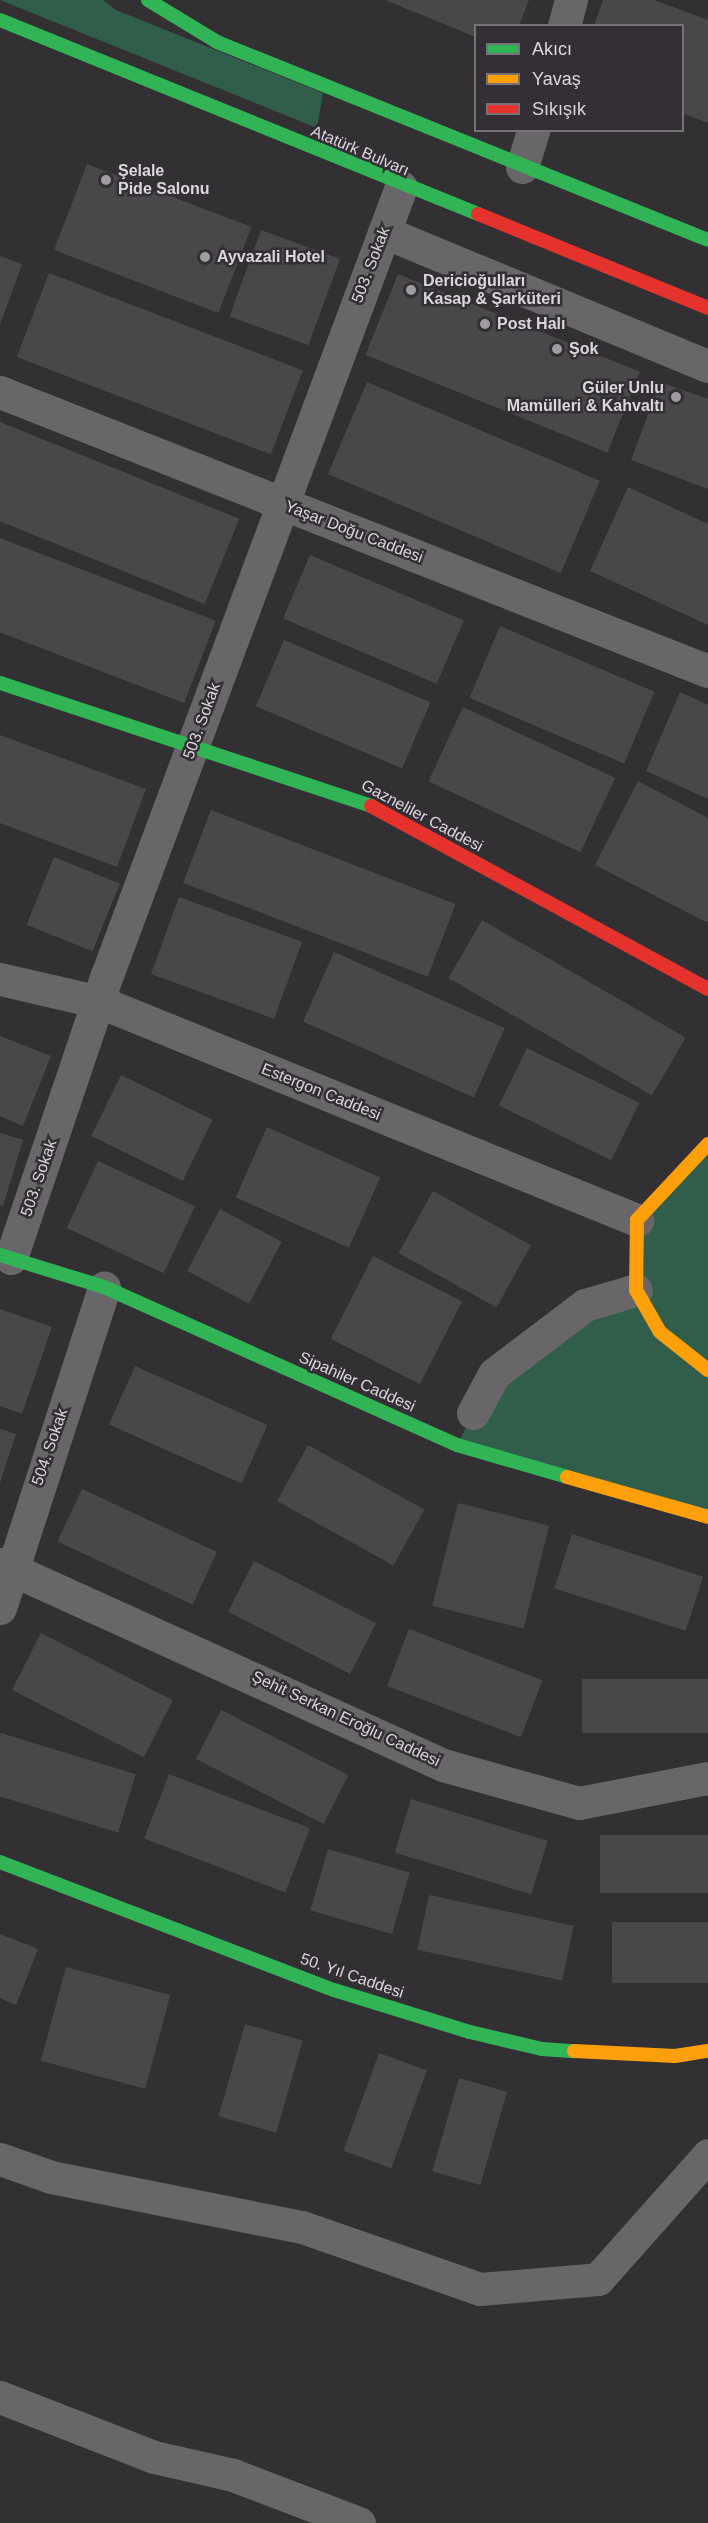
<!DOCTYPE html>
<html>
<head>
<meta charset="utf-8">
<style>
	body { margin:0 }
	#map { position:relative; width:708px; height:2523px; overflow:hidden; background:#333034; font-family:Helvetica,sans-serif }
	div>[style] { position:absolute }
	.green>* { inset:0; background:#305e4b }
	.building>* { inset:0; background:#48474a; transform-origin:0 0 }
	.street>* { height:33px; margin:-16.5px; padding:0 16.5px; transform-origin:16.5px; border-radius:16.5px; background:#686669 }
	.fast>* { height:14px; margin:-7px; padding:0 7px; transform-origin:7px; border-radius:7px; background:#30b455 }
	.slow>* { height:14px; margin:-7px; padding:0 7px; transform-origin:7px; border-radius:7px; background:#ff9f0a }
	.jam>* { height:14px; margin:-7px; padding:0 7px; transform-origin:7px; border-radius:7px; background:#e5322d }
	.dots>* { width:16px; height:16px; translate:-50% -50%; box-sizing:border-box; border:3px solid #342f35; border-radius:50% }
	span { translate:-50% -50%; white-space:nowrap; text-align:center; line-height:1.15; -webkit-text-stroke:5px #342f35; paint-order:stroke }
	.street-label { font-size:16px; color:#dad6db }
	.poi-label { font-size:16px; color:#dad6db; font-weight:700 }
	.left { translate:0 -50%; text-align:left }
	.right { translate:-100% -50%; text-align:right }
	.legend { position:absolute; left:474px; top:24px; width:210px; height:108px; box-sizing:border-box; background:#342f35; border:2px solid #767277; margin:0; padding:8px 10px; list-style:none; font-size:18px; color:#dad6db }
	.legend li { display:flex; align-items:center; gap:12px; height:30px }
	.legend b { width:30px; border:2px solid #767277 }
</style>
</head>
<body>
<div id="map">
	<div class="green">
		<i style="clip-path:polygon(0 0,103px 0,116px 10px,323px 93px,317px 128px)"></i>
		<i style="clip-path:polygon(708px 1141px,708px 1517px,457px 1445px,494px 1374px,636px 1290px,637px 1220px)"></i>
	</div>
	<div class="building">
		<i style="clip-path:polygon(385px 0,529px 0,519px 26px,476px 26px,476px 37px)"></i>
		<i style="clip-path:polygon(603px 0,654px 0,708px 20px,708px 123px,682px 113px,682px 26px,594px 26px)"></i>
		<i style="left:87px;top:164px;width:176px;height:92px;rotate:21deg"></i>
		<i style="left:261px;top:230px;width:84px;height:92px;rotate:20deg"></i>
		<i style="clip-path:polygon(0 256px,22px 264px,0 325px)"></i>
		<i style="left:49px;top:273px;width:272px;height:90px;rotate:21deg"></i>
		<i style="left:398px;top:274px;width:261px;height:87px;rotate:22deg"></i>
		<i style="left:367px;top:382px;width:253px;height:100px;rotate:23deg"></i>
		<i style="clip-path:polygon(660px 382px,708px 399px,708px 489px,631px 460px)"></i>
		<i style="left:0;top:422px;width:258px;height:92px;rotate:22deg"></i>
		<i style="clip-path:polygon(628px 487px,708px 524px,708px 625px,590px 571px)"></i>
		<i style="left:0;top:538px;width:231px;height:88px;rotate:21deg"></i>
		<i style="left:310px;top:555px;width:167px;height:69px;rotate:23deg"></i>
		<i style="left:500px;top:626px;width:168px;height:78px;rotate:23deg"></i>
		<i style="left:284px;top:640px;width:159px;height:72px;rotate:23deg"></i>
		<i style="clip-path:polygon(680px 692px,708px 705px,708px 799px,646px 771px)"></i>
		<i style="left:463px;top:707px;width:168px;height:82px;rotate:25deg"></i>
		<i style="clip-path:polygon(0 735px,146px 789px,117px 867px,0 823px)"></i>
		<i style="clip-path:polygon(638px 781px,708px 818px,708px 923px,595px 865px)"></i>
		<i style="left:211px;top:810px;width:262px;height:78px;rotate:21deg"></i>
		<i style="left:54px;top:857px;width:71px;height:73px;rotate:22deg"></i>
		<i style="left:179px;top:897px;width:131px;height:82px;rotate:20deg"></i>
		<i style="left:482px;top:920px;width:235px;height:67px;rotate:30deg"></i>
		<i style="left:334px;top:952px;width:187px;height:76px;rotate:24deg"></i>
		<i style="clip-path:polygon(0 1036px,51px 1056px,23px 1126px,0 1116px)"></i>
		<i style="left:527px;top:1048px;width:125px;height:64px;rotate:26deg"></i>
		<i style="left:121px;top:1075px;width:102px;height:68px;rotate:26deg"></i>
		<i style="left:267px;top:1127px;width:124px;height:77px;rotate:24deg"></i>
		<i style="clip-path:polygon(0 1133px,23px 1140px,3px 1206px,0 1205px)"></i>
		<i style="left:98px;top:1161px;width:107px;height:74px;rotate:25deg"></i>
		<i style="left:433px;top:1191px;width:112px;height:71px;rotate:29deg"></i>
		<i style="left:220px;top:1209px;width:70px;height:70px;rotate:28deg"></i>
		<i style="left:373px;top:1256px;width:100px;height:93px;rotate:27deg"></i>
		<i style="clip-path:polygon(0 1309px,52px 1327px,22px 1414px,0 1406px)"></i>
		<i style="left:135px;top:1366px;width:145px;height:64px;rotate:24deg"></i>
		<i style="clip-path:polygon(0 1429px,16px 1434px,0 1483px)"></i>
		<i style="left:308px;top:1445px;width:133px;height:64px;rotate:29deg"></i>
		<i style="left:82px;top:1489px;width:149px;height:58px;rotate:25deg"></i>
		<i style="left:458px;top:1503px;width:94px;height:106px;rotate:14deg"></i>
		<i style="left:572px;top:1534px;width:138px;height:57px;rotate:18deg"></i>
		<i style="left:254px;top:1561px;width:137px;height:57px;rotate:27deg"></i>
		<i style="left:409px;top:1629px;width:143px;height:61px;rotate:21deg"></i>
		<i style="left:41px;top:1633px;width:148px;height:64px;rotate:27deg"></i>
		<i style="left:708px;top:1679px;width:54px;height:126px;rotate:90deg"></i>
		<i style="left:221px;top:1710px;width:143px;height:55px;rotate:27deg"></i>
		<i style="left:1px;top:1733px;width:141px;height:61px;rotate:17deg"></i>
		<i style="left:169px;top:1774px;width:151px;height:69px;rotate:21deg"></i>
		<i style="left:411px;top:1799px;width:143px;height:56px;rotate:17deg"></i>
		<i style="left:708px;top:1835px;width:58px;height:108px;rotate:90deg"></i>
		<i style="left:328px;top:1849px;width:85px;height:64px;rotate:16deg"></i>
		<i style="left:429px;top:1895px;width:148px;height:56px;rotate:12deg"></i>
		<i style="left:708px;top:1922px;width:61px;height:96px;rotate:90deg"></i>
		<i style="clip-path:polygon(0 1934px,38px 1949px,16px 2005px,0 1998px)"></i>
		<i style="left:66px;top:1967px;width:108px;height:97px;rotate:15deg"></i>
		<i style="left:245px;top:2024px;width:60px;height:96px;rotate:16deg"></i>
		<i style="left:379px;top:2053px;width:51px;height:104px;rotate:20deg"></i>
		<i style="left:459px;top:2078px;width:50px;height:97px;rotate:16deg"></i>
	</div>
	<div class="street">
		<i style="left:564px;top:26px;width:27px;rotate:-75deg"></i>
		<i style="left:522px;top:167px;width:39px;rotate:-73deg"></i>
		<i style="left:384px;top:232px;width:351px;rotate:22.5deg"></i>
		<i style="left:0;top:392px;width:761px;rotate:21.51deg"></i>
		<i style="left:0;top:979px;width:103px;rotate:13deg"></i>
		<i style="left:100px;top:1002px;width:580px;rotate:22.1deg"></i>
		<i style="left:11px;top:1258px;width:299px;rotate:-71.3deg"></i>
		<i style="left:107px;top:975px;width:841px;rotate:-69.54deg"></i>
		<i style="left:473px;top:1413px;width:44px;rotate:-61.7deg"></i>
		<i style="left:494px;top:1374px;width:114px;rotate:-37.2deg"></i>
		<i style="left:585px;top:1305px;width:53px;rotate:-16.4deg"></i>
		<i style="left:0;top:1564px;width:486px;rotate:24.4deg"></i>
		<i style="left:443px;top:1765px;width:141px;rotate:15.6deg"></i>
		<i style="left:579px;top:1803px;width:131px;rotate:-11deg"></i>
		<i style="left:0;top:1608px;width:337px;rotate:-72deg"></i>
		<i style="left:0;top:2159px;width:54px;rotate:19.4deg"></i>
		<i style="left:51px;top:2177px;width:256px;rotate:11.3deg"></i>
		<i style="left:302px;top:2227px;width:188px;rotate:19.2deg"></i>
		<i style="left:480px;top:2289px;width:118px;rotate:-4.8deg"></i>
		<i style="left:598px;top:2279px;width:166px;rotate:-48.4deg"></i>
		<i style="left:0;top:2397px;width:165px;rotate:21.3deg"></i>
		<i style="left:154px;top:2457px;width:81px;rotate:12.8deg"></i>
		<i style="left:233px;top:2475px;width:135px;rotate:20.9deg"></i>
	</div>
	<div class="fast">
		<i style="left:148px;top:0;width:81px;rotate:31.3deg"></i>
		<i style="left:217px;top:42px;width:529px;rotate:21.96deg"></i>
		<i style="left:0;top:20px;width:516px;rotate:22.09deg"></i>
		<i style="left:0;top:683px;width:391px;rotate:18.3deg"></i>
		<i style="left:0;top:1255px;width:109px;rotate:17.1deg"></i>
		<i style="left:104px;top:1287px;width:387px;rotate:24.1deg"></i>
		<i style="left:457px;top:1445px;width:115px;rotate:16.2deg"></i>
		<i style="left:0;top:1862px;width:358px;rotate:21deg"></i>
		<i style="left:334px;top:1990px;width:142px;rotate:17.2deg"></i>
		<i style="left:470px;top:2032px;width:74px;rotate:13.3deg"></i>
		<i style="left:542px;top:2049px;width:32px;rotate:4deg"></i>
	</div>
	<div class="slow">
		<i style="left:708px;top:1144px;width:104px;rotate:133.1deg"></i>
		<i style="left:637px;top:1220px;width:70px;rotate:90.8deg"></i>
		<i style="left:636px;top:1290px;width:48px;rotate:60.3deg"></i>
		<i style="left:660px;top:1332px;width:61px;rotate:38.4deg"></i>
		<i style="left:567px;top:1477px;width:147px;rotate:15.8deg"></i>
		<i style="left:574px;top:2051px;width:101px;rotate:2.8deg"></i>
		<i style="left:675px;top:2056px;width:33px;rotate:-9deg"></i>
	</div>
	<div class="jam">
		<i style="left:478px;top:214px;width:248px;rotate:22.2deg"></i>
		<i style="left:371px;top:806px;width:383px;rotate:28.5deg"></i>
	</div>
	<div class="dots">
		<i style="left:106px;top:180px;background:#a09ca1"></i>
		<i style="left:205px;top:257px;background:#a09ca1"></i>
		<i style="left:411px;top:290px;background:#a09ca1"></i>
		<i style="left:485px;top:324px;background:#a09ca1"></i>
		<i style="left:557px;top:349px;background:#a09ca1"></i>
		<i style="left:676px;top:397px;background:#a09ca1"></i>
	</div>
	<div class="street-label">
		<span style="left:360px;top:151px;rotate:23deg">Atatürk Bulvarı</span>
		<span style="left:371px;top:265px;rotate:-69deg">503. Sokak</span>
		<span style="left:354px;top:532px;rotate:21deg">Yaşar Doğu Caddesi</span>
		<span style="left:202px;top:721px;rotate:-70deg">503. Sokak</span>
		<span style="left:422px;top:816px;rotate:28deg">Gazneliler Caddesi</span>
		<span style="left:321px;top:1092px;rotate:22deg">Estergon Caddesi</span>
		<span style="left:39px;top:1178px;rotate:-71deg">503. Sokak</span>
		<span style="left:357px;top:1382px;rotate:24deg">Sipahiler Caddesi</span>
		<span style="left:50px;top:1447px;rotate:-71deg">504. Sokak</span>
		<span style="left:346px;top:1719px;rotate:25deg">Şehit Serkan Eroğlu Caddesi</span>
		<span style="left:352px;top:1976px;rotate:19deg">50. Yıl Caddesi</span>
	</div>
	<div class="poi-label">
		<span class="left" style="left:118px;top:180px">Şelale<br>Pide Salonu</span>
		<span class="left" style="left:217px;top:257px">Ayvazali Hotel</span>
		<span class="left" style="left:423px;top:290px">Dericioğulları<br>Kasap &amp; Şarküteri</span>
		<span class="left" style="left:497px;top:324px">Post Halı</span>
		<span class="left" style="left:569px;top:349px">Şok</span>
		<span class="right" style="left:664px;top:397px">Güler Unlu<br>Mamülleri &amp; Kahvaltı</span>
	</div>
	<ul class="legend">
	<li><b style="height:8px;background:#30b455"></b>Akıcı</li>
	<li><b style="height:8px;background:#ff9f0a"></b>Yavaş</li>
	<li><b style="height:8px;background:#e5322d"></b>Sıkışık</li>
	</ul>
</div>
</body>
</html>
